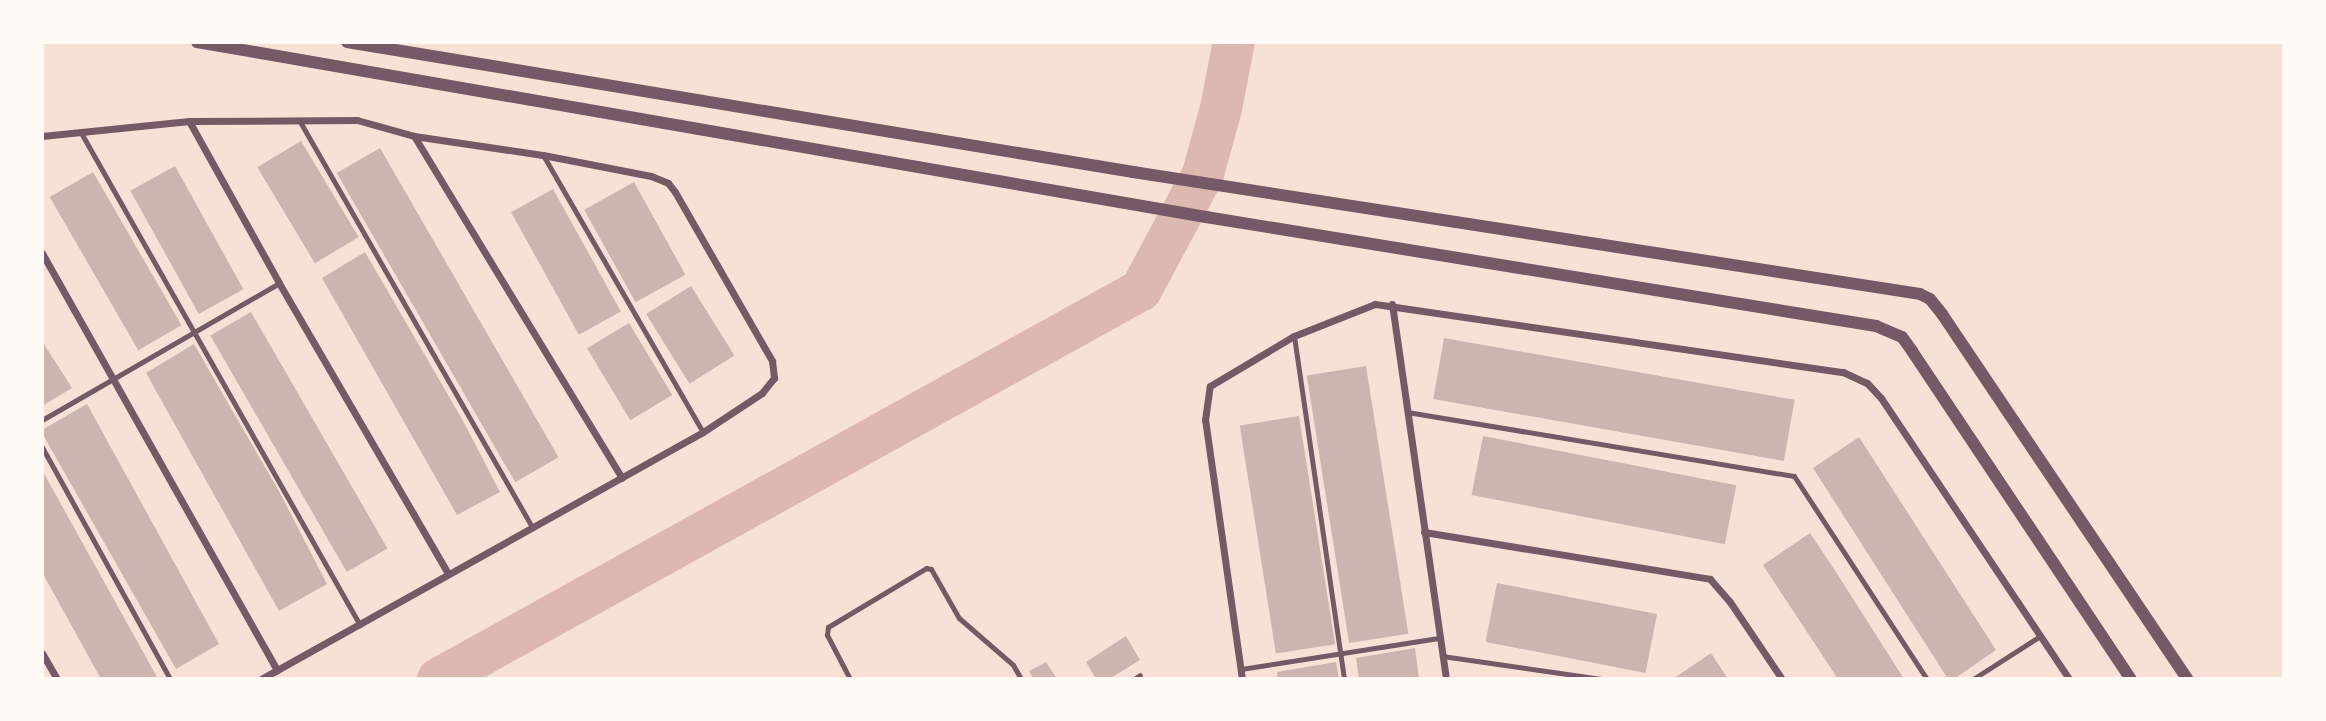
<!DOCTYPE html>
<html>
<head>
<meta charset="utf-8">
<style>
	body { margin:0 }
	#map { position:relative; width:2326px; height:721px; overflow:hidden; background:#f7e1d7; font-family:Spectral,serif }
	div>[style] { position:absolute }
	.river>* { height:42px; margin:-21px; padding:0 21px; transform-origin:21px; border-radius:21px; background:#dcb8b0 }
	.building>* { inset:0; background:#ccb4b1; transform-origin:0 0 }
	.service>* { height:5px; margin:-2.5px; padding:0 2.5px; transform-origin:2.5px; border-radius:2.5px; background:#755966 }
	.minor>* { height:7px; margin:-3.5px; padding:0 3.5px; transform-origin:3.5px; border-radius:3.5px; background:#755966 }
	.tertiary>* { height:12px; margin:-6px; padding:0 6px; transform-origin:6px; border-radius:6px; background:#755966 }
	span { translate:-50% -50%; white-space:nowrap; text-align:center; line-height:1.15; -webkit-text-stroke:7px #fffaf5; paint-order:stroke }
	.frame { position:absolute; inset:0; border:44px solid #fffaf5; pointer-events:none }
</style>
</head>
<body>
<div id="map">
	<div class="river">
		<i style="left:438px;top:679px;width:803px;rotate:-28.96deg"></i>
		<i style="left:1141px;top:290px;width:132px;rotate:-61.9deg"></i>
		<i style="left:1203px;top:174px;width:68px;rotate:-74.7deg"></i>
		<i style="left:1221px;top:108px;width:67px;rotate:-78.9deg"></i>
	</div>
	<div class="building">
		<i style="left:301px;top:141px;width:112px;height:51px;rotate:59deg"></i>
		<i style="left:380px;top:148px;width:357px;height:50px;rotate:60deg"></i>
		<i style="left:175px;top:166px;width:141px;height:51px;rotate:61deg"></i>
		<i style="left:93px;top:172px;width:177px;height:50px;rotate:60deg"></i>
		<i style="left:634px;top:182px;width:106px;height:57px;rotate:61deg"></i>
		<i style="left:553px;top:189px;width:140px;height:48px;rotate:61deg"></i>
		<i style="clip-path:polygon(365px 252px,462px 419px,500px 492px,457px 515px,322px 278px)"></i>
		<i style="left:691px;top:286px;width:82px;height:53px;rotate:58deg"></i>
		<i style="left:251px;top:312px;width:273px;height:47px;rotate:60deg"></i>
		<i style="left:629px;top:323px;width:84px;height:49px;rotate:59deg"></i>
		<i style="left:1444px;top:338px;width:356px;height:62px;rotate:10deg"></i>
		<i style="clip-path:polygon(42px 341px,72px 388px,42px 406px)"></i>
		<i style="clip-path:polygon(194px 344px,280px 493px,327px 584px,279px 611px,146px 373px)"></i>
		<i style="left:1366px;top:366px;width:271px;height:60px;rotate:81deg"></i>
		<i style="clip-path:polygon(87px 404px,219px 644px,176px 669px,42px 433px,42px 430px)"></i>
		<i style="left:1299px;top:416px;width:231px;height:60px;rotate:81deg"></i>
		<i style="left:1483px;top:436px;width:258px;height:60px;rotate:11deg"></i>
		<i style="clip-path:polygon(1859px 437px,1996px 650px,1954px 679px,1948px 679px,1813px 468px)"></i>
		<i style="clip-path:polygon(42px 470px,157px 677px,153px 679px,101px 679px,42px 572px)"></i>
		<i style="clip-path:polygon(1810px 533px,1836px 572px,1904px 679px,1838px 679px,1776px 585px,1763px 565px)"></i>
		<i style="left:1497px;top:583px;width:163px;height:60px;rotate:11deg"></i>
		<i style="clip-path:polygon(1126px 636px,1140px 660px,1109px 679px,1096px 679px,1086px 662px)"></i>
		<i style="clip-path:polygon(1415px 648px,1419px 679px,1359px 679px,1356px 658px)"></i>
		<i style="clip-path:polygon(1711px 653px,1728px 679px,1673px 679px)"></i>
		<i style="clip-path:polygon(1046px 662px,1057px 679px,1034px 679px,1029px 671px)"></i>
		<i style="clip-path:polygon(1336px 662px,1339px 679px,1278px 679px,1277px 672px)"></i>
	</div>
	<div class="service">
		<i style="left:299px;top:120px;width:469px;rotate:60.2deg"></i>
		<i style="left:80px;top:131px;width:568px;rotate:60.46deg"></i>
		<i style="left:543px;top:155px;width:320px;rotate:60deg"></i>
		<i style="left:1294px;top:336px;width:347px;rotate:81.7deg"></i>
		<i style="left:1407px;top:412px;width:392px;rotate:9.4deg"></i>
		<i style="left:1794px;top:476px;width:243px;rotate:56.8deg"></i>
		<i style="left:42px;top:420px;width:274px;rotate:-30deg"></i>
		<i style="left:42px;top:447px;width:265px;rotate:61.1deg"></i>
		<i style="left:1442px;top:656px;width:161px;rotate:8.2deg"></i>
		<i style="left:1241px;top:669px;width:200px;rotate:-8.9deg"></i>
		<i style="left:850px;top:679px;width:50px;rotate:-117.6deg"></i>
		<i style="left:827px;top:635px;width:8px;rotate:-83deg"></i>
		<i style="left:828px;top:627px;width:114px;rotate:-31deg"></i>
		<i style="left:926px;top:568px;width:5px;rotate:11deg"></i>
		<i style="left:931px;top:569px;width:56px;rotate:60.3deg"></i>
		<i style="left:959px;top:618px;width:72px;rotate:41deg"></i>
		<i style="left:1013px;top:665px;width:16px;rotate:60deg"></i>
		<i style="left:1134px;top:679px;width:7px;rotate:-34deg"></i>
		<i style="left:1973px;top:679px;width:80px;rotate:-32.7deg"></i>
	</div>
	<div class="minor">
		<i style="left:189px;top:121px;width:185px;rotate:60.9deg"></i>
		<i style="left:279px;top:283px;width:336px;rotate:59.8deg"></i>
		<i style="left:42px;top:136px;width:148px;rotate:-5.8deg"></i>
		<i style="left:189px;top:121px;width:168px;rotate:-0.3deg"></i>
		<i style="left:357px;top:120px;width:59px;rotate:15.7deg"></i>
		<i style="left:414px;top:136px;width:130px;rotate:8.4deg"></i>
		<i style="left:543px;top:155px;width:110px;rotate:11deg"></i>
		<i style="left:651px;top:176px;width:18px;rotate:22deg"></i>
		<i style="left:668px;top:183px;width:11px;rotate:52deg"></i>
		<i style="left:675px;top:192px;width:195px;rotate:60.1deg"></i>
		<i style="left:772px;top:361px;width:17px;rotate:83deg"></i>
		<i style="left:774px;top:378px;width:19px;rotate:129deg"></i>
		<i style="left:762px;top:393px;width:71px;rotate:146.5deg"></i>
		<i style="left:703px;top:432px;width:506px;rotate:150.8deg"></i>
		<i style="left:414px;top:136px;width:400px;rotate:58.7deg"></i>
		<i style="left:42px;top:253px;width:479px;rotate:60.6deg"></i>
		<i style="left:1392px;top:304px;width:379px;rotate:81.8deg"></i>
		<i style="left:1424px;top:532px;width:290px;rotate:9.3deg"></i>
		<i style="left:1710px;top:579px;width:30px;rotate:49deg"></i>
		<i style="left:1730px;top:602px;width:93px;rotate:56deg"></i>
		<i style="left:42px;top:653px;width:30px;rotate:60deg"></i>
		<i style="left:1242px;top:679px;width:262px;rotate:-98.1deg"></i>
		<i style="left:1205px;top:420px;width:34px;rotate:-82deg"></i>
		<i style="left:1210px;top:386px;width:98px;rotate:-30.8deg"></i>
		<i style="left:1294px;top:336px;width:87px;rotate:-21.6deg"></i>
		<i style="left:1375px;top:304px;width:473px;rotate:8.3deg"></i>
		<i style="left:1843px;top:372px;width:26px;rotate:25deg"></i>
		<i style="left:1867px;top:383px;width:21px;rotate:47deg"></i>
		<i style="left:1881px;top:398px;width:338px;rotate:56.2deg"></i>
	</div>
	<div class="tertiary">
		<i style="left:197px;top:42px;width:1024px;rotate:9.84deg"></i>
		<i style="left:1206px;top:217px;width:679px;rotate:9.24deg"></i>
		<i style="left:1876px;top:326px;width:28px;rotate:23deg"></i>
		<i style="left:1902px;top:337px;width:17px;rotate:54deg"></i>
		<i style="left:1912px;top:351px;width:394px;rotate:56.3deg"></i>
		<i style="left:347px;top:42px;width:797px;rotate:9.39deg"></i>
		<i style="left:1133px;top:172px;width:796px;rotate:8.81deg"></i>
		<i style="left:1920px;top:294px;width:11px;rotate:27deg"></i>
		<i style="left:1930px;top:299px;width:19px;rotate:51deg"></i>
		<i style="left:1942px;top:314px;width:440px;rotate:56.1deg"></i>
	</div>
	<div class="frame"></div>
</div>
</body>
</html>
